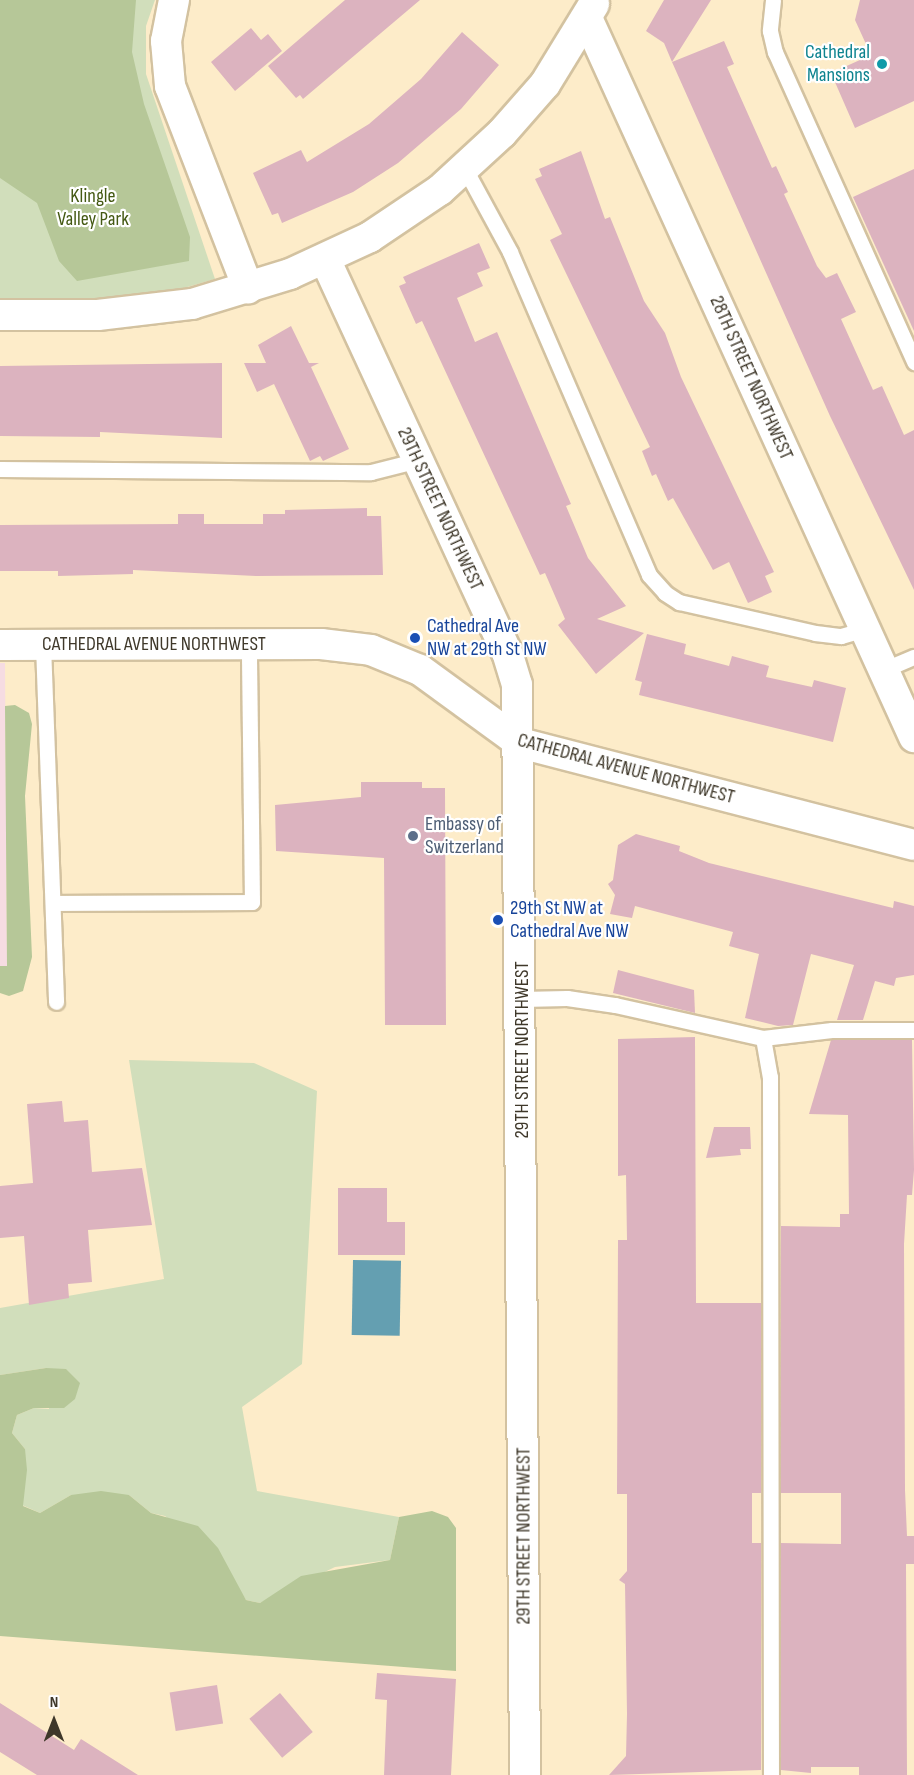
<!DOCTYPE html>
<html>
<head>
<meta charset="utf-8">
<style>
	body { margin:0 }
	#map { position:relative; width:914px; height:1775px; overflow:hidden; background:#fdecc9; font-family:"Sofia Sans Condensed",sans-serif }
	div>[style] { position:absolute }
	.education>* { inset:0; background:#f6dce2 }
	.green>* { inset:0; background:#d1debb }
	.forest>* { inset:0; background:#b6c798 }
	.water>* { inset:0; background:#649fb1; transform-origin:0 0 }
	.building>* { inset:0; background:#dcb3bf; transform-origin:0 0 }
	.roads { filter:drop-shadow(2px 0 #d3c2a0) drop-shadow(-2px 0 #d3c2a0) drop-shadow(0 2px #d3c2a0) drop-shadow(0 -2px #d3c2a0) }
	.lane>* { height:15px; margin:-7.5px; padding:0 7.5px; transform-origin:7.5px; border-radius:7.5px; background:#fff }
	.street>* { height:30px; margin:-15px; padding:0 15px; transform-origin:15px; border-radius:15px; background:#fff }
	.dots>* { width:16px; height:16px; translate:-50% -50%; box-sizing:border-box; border:3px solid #fff; border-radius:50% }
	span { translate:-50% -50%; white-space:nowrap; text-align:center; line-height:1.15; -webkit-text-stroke:4.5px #fff; paint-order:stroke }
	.culture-label { font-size:20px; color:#0d838f }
	.right { translate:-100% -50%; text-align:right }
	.park-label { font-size:20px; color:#445913 }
	.street-label { font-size:20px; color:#3f382a }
	.transit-label { font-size:20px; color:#164399 }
	.left { translate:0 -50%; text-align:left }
	.service-label { font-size:20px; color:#4e5e75 }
	.north { position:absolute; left:24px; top:1691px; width:60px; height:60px; -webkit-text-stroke:4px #fff; paint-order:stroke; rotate:0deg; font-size:16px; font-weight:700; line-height:24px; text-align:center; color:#3f382a }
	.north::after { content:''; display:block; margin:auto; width:21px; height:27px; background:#3f382a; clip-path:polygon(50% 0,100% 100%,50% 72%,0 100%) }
</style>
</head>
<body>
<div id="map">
	<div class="education">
		<i style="clip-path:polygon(0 663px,5px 663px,7px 966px,0 966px)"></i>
	</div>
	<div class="green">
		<i style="clip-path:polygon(0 0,155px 0,146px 26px,146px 74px,215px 279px,146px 299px,0 303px)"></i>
		<i style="clip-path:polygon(129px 1060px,254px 1063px,317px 1091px,302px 1364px,242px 1407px,257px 1491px,399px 1517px,390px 1560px,335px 1567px,260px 1603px,246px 1600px,234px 1582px,165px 1516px,151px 1513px,129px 1495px,71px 1495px,40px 1513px,22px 1505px,25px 1449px,12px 1433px,17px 1415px,34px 1408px,49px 1409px,46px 1368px,0 1375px,0 1308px,164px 1279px)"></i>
	</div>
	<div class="forest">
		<i style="clip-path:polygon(0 0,136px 0,132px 52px,144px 104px,190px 237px,189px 261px,77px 281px,59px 261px,37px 203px,0 178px)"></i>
		<i style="clip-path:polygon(15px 705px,29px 713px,32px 724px,25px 796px,32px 957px,23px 991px,9px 996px,0 993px,0 966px,7px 966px,5px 706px)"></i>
		<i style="clip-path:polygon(46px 1368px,66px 1369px,80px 1383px,75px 1399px,64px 1408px,34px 1408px,17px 1415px,12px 1433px,25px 1449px,27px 1470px,23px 1506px,40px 1513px,71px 1495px,101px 1491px,129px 1495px,151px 1513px,198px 1526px,218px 1548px,246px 1600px,260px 1603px,301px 1576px,390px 1560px,399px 1517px,432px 1511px,448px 1517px,456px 1528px,456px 1671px,0 1636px,0 1375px)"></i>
	</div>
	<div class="water">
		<i style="left:353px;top:1260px;width:48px;height:75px;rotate:1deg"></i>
	</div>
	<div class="building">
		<i style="clip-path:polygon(345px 0,420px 0,303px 99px,300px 95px,296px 98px,268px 66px)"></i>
		<i style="clip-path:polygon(664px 0,711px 0,672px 62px,664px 43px,646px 31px)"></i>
		<i style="clip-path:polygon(860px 0,914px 0,914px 101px,855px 128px,831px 73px,871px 55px,855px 20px)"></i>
		<i style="clip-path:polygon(251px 28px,261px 40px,268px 34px,282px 51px,235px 91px,211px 62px)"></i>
		<i style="clip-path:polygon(462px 32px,499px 65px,461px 109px,398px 163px,353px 192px,282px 223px,278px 213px,272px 215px,253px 173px,301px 150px,307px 162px,369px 124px,421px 79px)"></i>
		<i style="clip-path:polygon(724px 41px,734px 64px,727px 67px,772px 168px,776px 166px,788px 192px,784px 194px,817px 266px,826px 278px,837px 273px,856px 312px,841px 319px,873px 390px,882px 386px,904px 435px,914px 430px,914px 590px,830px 416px,672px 62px)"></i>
		<i style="clip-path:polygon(581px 151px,605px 219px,610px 217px,644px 301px,665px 333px,681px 377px,774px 572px,765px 576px,772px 592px,748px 603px,729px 562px,713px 570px,673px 498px,668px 501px,656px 474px,652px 476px,642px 451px,650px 447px,550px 240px,562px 234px,535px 179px,542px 176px,539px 169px)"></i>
		<i style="clip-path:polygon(914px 169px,914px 331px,853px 197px)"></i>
		<i style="clip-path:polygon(479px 243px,490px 268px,477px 273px,483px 286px,457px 298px,475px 342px,497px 332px,571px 504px,566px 506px,588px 558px,626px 606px,597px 619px,644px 633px,596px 674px,558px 625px,565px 619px,545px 573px,540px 575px,422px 321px,416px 324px,399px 286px,406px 283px,403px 277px)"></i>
		<i style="clip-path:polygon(291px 326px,309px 363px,319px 363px,311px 367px,349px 449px,323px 461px,320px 456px,310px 461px,274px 384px,257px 392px,244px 363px,266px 363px,258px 345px)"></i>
		<i style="clip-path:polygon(222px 363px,222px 438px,100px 432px,100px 437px,0 436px,0 366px)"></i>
		<i style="clip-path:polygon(367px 508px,367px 516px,381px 516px,383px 575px,256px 576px,133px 570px,133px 574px,58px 576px,58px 571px,0 571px,0 525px,178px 524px,178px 514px,204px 514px,204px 524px,263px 524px,263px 514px,285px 514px,285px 510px)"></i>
		<i style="clip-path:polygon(647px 634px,686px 644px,684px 654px,729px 666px,732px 656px,769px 666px,766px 677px,812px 687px,814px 680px,846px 688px,833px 742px,639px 695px,642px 682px,635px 680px)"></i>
		<i style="clip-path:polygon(361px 782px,422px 782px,422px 788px,445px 788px,446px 1025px,385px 1025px,384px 858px,276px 851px,275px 805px,361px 797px)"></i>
		<i style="clip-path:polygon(636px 834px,680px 846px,679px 851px,709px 863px,893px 908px,894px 901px,914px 906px,914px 975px,896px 978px,894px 986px,875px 981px,863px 1020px,837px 1020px,854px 965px,811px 954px,793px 1025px,778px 1026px,745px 1018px,759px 954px,729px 946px,733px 932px,635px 906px,632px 918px,610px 914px,615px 895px,608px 884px,613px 880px,618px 845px)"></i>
		<i style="clip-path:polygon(618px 970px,694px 990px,695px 1013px,613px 993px)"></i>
		<i style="clip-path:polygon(695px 1037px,696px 1303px,761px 1303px,761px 1493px,752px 1493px,752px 1543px,761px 1543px,761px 1770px,609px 1775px,626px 1756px,627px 1714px,625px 1584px,619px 1580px,627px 1571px,627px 1494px,617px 1494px,618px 1240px,627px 1240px,626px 1175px,618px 1176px,618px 1039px)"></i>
		<i style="clip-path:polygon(831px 1040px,912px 1040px,914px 1170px,912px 1195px,907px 1195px,904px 1244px,905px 1490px,907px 1536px,914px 1536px,914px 1564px,906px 1564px,907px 1775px,859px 1775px,859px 1767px,811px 1767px,811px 1773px,781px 1770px,780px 1543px,841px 1544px,841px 1493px,780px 1493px,781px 1226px,840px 1227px,840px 1214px,849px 1214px,848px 1115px,809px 1114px)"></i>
		<i style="clip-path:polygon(62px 1101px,64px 1122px,88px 1120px,92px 1172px,142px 1168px,152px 1225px,88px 1230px,92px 1282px,68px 1284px,69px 1298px,29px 1305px,24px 1236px,0 1238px,0 1186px,33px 1183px,27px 1104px)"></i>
		<i style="clip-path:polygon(714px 1127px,750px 1127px,751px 1149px,740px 1149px,741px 1155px,706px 1158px)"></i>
		<i style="clip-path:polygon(338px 1188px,387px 1188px,387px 1222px,405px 1222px,405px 1255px,338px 1255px)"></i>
		<i style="clip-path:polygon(377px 1673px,456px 1679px,451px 1775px,384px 1775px,387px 1700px,375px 1699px)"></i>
		<i style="left:217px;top:1685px;width:39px;height:48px;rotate:81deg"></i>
		<i style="left:280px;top:1693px;width:51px;height:40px;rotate:50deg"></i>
		<i style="clip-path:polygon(0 1703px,74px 1750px,81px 1739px,138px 1775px,37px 1775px,0 1752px)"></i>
	</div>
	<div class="roads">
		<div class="lane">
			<i style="left:773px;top:0;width:31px;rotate:96deg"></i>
			<i style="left:770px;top:31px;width:22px;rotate:77deg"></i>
			<i style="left:775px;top:52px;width:340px;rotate:65.8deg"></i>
			<i style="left:465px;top:169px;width:94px;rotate:61.5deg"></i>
			<i style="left:510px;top:252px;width:352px;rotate:66.7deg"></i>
			<i style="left:649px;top:575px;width:24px;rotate:48deg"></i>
			<i style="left:665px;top:593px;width:17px;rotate:33deg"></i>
			<i style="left:679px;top:602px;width:139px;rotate:12.8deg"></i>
			<i style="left:815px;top:633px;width:26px;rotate:7deg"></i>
			<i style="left:841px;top:636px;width:25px;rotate:-16deg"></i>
			<i style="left:0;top:469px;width:371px;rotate:0.5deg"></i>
			<i style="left:371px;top:472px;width:49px;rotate:-14.3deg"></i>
			<i style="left:43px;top:645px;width:357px;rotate:87.9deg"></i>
			<i style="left:883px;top:670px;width:34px;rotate:-23deg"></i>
			<i style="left:53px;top:903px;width:199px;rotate:-0.3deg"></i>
			<i style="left:252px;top:902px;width:258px;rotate:-90.7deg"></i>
			<i style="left:521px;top:999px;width:46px;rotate:-1.2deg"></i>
			<i style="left:567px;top:998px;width:49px;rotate:8.3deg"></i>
			<i style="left:615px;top:1005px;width:152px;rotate:12.6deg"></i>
			<i style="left:763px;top:1038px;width:69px;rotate:-6.6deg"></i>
			<i style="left:832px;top:1030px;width:82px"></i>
			<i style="left:763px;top:1038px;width:40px;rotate:80deg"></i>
			<i style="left:770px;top:1077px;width:698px;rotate:89.92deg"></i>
		</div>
		<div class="street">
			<i style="left:174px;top:0;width:42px;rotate:101deg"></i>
			<i style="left:166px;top:41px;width:45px;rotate:84.9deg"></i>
			<i style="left:170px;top:86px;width:217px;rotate:68.9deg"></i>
			<i style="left:587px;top:18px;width:790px;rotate:65.54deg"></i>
			<i style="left:325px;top:259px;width:433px;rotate:65.2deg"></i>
			<i style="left:507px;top:652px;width:34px;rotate:73deg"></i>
			<i style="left:517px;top:685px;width:1090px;rotate:89.58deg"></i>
			<i style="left:0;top:315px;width:98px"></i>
			<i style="left:98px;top:315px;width:95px;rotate:-6.7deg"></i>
			<i style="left:192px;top:304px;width:102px;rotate:-17deg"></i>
			<i style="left:290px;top:274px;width:88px;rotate:-24.8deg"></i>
			<i style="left:370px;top:237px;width:84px;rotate:-33.9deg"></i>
			<i style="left:440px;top:190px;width:84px;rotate:-42.6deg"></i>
			<i style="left:502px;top:133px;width:65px;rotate:-48.7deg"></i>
			<i style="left:545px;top:84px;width:94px;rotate:-58.5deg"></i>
			<i style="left:0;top:645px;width:321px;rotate:-0.2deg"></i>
			<i style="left:321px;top:644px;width:50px;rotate:6.8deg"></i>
			<i style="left:371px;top:650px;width:53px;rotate:22.2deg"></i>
			<i style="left:420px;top:670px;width:124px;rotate:36.1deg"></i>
			<i style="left:520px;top:743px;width:407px;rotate:14.5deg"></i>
		</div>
	</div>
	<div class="dots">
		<i style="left:882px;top:64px;background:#0f9aa8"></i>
		<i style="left:415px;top:638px;background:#1a4fb4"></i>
		<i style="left:413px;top:836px;background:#5c6f8a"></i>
		<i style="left:498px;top:920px;background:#1a4fb4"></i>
	</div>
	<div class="culture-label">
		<span class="right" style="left:870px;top:64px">Cathedral<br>Mansions</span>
	</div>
	<div class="park-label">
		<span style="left:93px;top:208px">Klingle<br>Valley Park</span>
	</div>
	<div class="street-label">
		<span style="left:751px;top:378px;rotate:66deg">28TH STREET NORTHWEST</span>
		<span style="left:440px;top:509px;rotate:65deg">29TH STREET NORTHWEST</span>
		<span style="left:154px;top:644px">CATHEDRAL AVENUE NORTHWEST</span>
		<span style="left:626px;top:769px;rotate:15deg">CATHEDRAL AVENUE NORTHWEST</span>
		<span style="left:522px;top:1050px;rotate:-90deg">29TH STREET NORTHWEST</span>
		<span style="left:524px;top:1536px;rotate:-90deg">29TH STREET NORTHWEST</span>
	</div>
	<div class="transit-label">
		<span class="left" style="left:427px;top:638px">Cathedral Ave<br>NW at 29th St NW</span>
		<span class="left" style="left:510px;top:920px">29th St NW at<br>Cathedral Ave NW</span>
	</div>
	<div class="service-label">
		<span class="left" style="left:425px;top:836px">Embassy of<br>Switzerland</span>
	</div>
	<div class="north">N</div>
</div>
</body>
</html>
